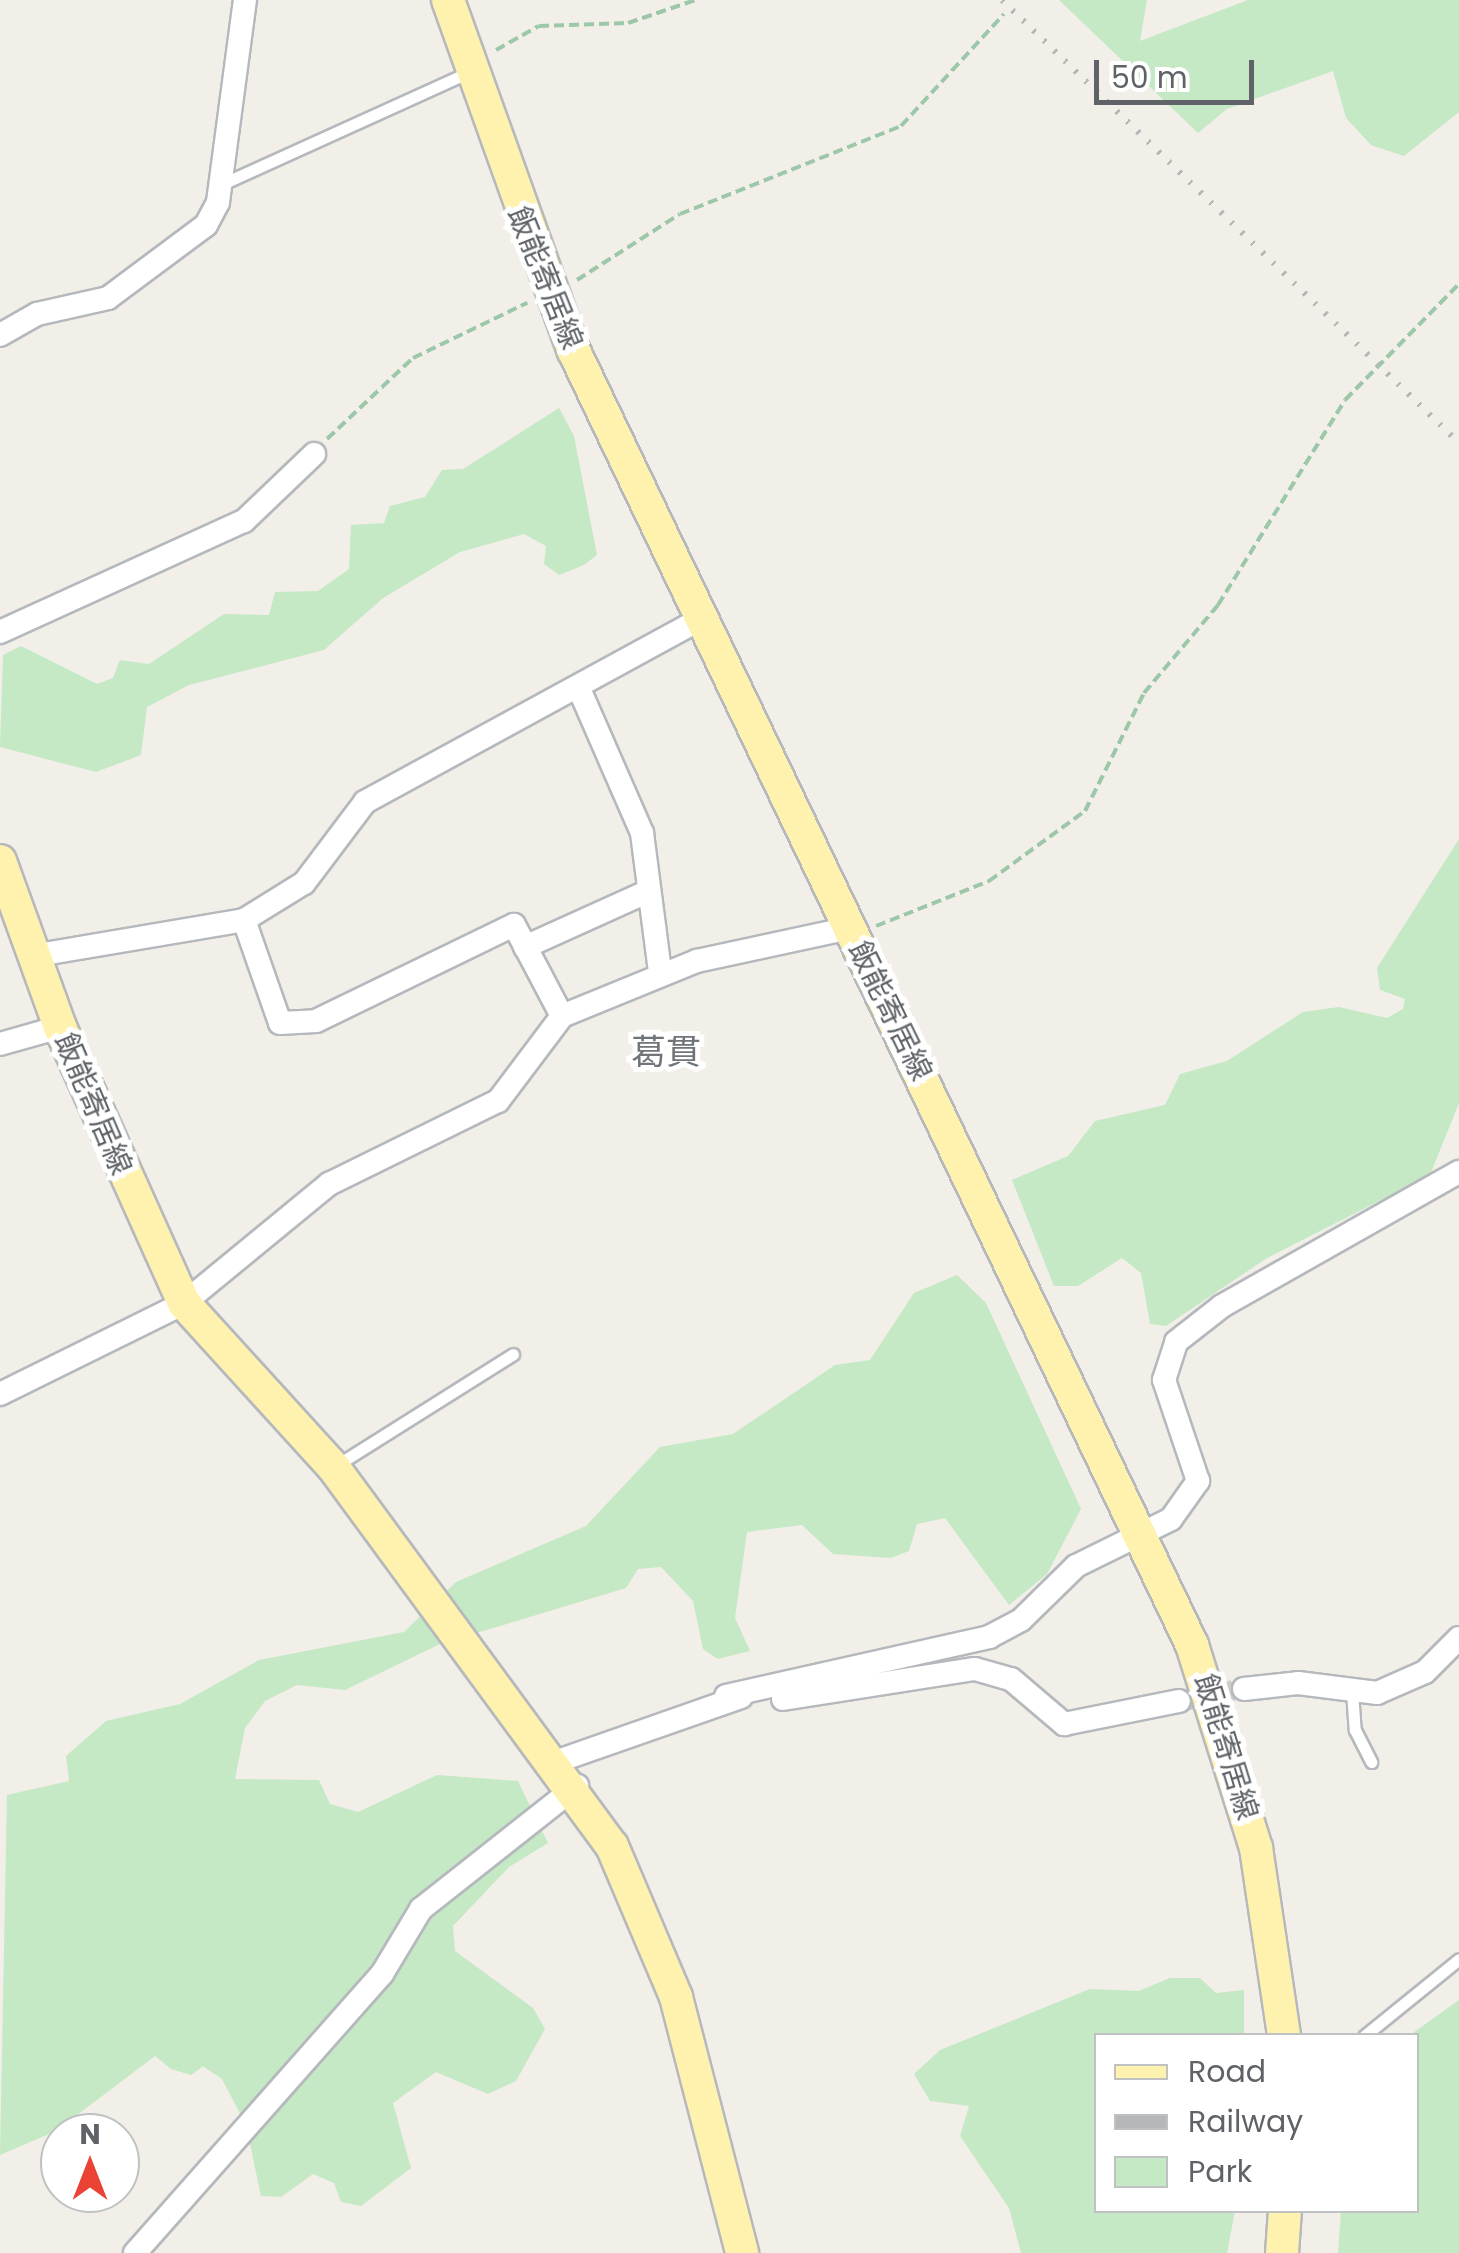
<!DOCTYPE html>
<html>
<head>
<meta charset="utf-8">
<style>
	body { margin:0 }
	#map { position:relative; width:1459px; height:2253px; overflow:hidden; background:#f1efe8; font-family:Poppins,"Noto Sans JP",sans-serif }
	div>[style] { position:absolute }
	.green>* { inset:0; background:#c5e8c5 }
	.minor-tunnel>* { height:22px; margin-top:-11px; transform-origin:0; background:repeating-linear-gradient(90deg,#ccccc8 0 22px,transparent 0 33px) }
	.path>* { height:4px; margin-top:-2px; transform-origin:0; background:repeating-linear-gradient(90deg,#9cc7a9 0 10px,transparent 0 15px) }
	.roads { filter:drop-shadow(2px 0 #b5b8bc) drop-shadow(-2px 0 #b5b8bc) drop-shadow(0 2px #b5b8bc) drop-shadow(0 -2px #b5b8bc) }
	.service>* { height:11px; margin:-5.5px; padding:0 5.5px; transform-origin:5.5px; border-radius:5.5px; background:#fff }
	.minor>* { height:22px; margin:-11px; padding:0 11px; transform-origin:11px; border-radius:11px; background:#fff }
	.primary>* { height:32px; margin:-16px; padding:0 16px; transform-origin:16px; border-radius:16px; background:#fff2af }
	.rail>* { height:6px; margin-top:-3px; transform-origin:0; background:repeating-linear-gradient(90deg,#b6b7b8 0 2.5px,transparent 0 14.5px) }
	span { translate:-50% -50%; white-space:nowrap; text-align:center; line-height:1.15; -webkit-text-stroke:10px #fff; paint-order:stroke }
	.street-label { font-size:30px; color:#5f6368 }
	.quarter-label { font-size:35px; color:#70757a }
	.legend { position:absolute; left:1094px; top:2033px; width:325px; height:180px; box-sizing:border-box; background:#fff; border:2px solid #bfc1c3; margin:0; padding:12px 18px; list-style:none; font-size:30px; color:#5f6368 }
	.legend li { display:flex; align-items:center; gap:20px; height:50px }
	.legend b { width:50px; border:2px solid #bfc1c3 }
	.north { position:absolute; left:40px; top:2113px; width:100px; height:100px; box-sizing:border-box; background:#fff; border:2px solid #bfc1c3; border-radius:50%; rotate:0deg; font-size:28px; font-weight:700; line-height:40px; text-align:center; color:#5f6368 }
	.north::after { content:''; display:block; margin:auto; width:35px; height:45px; background:#ea4335; clip-path:polygon(50% 0,100% 100%,50% 72%,0 100%) }
	.scale { position:absolute; left:1094px; top:60px; width:160px; height:45px; box-sizing:border-box; border:5px solid #5f6368; border-top:0; padding-left:12px; font-size:30px; line-height:35px; white-space:nowrap; color:#5f6368; -webkit-text-stroke:8px #fff; paint-order:stroke }
</style>
</head>
<body>
<div id="map">
	<div class="green">
		<i style="clip-path:polygon(1059px 0,1147px 0,1140px 41px,1248px 0,1459px 0,1459px 112px,1404px 156px,1371px 145px,1346px 118px,1333px 71px,1227px 109px,1198px 133px)"></i>
		<i style="clip-path:polygon(559px 408px,574px 436px,597px 555px,584px 565px,559px 575px,544px 564px,546px 546px,524px 534px,460px 552px,383px 598px,324px 650px,189px 685px,147px 707px,141px 755px,96px 772px,0 747px,3px 655px,21px 646px,97px 684px,113px 678px,120px 660px,149px 664px,224px 614px,269px 615px,275px 592px,318px 591px,349px 569px,351px 525px,384px 523px,390px 506px,425px 497px,442px 470px,463px 469px)"></i>
		<i style="clip-path:polygon(1459px 839px,1459px 1103px,1430px 1175px,1267px 1258px,1166px 1326px,1150px 1324px,1141px 1273px,1122px 1258px,1078px 1286px,1054px 1286px,1012px 1180px,1068px 1156px,1095px 1121px,1165px 1105px,1180px 1074px,1227px 1061px,1303px 1012px,1339px 1007px,1387px 1018px,1403px 1009px,1405px 999px,1380px 990px,1377px 968px)"></i>
		<i style="clip-path:polygon(957px 1275px,986px 1303px,1081px 1509px,1047px 1574px,1009px 1605px,945px 1518px,917px 1524px,909px 1551px,891px 1558px,833px 1554px,802px 1525px,747px 1532px,735px 1618px,750px 1651px,718px 1659px,703px 1649px,693px 1601px,661px 1567px,638px 1569px,626px 1588px,440px 1644px,345px 1690px,297px 1685px,265px 1701px,245px 1728px,235px 1779px,319px 1780px,330px 1804px,358px 1812px,437px 1775px,518px 1781px,548px 1843px,509px 1867px,453px 1926px,455px 1951px,533px 2008px,545px 2029px,516px 2081px,488px 2094px,436px 2072px,393px 2103px,411px 2168px,361px 2206px,341px 2202px,334px 2183px,313px 2174px,281px 2197px,261px 2196px,246px 2125px,222px 2079px,203px 2066px,191px 2075px,171px 2069px,155px 2056px,56px 2131px,0 2155px,7px 1795px,69px 1781px,66px 1756px,106px 1721px,180px 1704px,259px 1660px,404px 1632px,456px 1582px,586px 1526px,660px 1447px,733px 1434px,835px 1365px,870px 1360px,914px 1293px)"></i>
		<i style="clip-path:polygon(1170px 1978px,1200px 1978px,1216px 1993px,1244px 1990px,1244px 2035px,1096px 2036px,1096px 2210px,1235px 2211px,1227px 2253px,1021px 2253px,1009px 2208px,960px 2136px,969px 2106px,930px 2101px,914px 2074px,940px 2050px,1090px 1989px,1139px 1991px)"></i>
		<i style="clip-path:polygon(1459px 2000px,1459px 2253px,1338px 2253px,1341px 2211px,1416px 2210px,1410px 2035px)"></i>
	</div>
	<div class="minor-tunnel">
		<i style="left:1179px;top:1701px;width:66px;rotate:-10.5deg"></i>
	</div>
	<div class="path">
		<i style="left:496px;top:50px;width:49px;rotate:-29.2deg"></i>
		<i style="left:539px;top:26px;width:89px;rotate:-1.9deg"></i>
		<i style="left:628px;top:23px;width:71px;rotate:-18.9deg"></i>
		<i style="left:577px;top:280px;width:122px;rotate:-32.7deg"></i>
		<i style="left:680px;top:214px;width:238px;rotate:-21.7deg"></i>
		<i style="left:901px;top:126px;width:152px;rotate:-47.4deg"></i>
		<i style="left:327px;top:439px;width:118px;rotate:-43.3deg"></i>
		<i style="left:413px;top:358px;width:127px;rotate:-25.8deg"></i>
		<i style="left:876px;top:926px;width:122px;rotate:-21.7deg"></i>
		<i style="left:989px;top:881px;width:119px;rotate:-36.1deg"></i>
		<i style="left:1085px;top:811px;width:132px;rotate:-63.4deg"></i>
		<i style="left:1144px;top:693px;width:115px;rotate:-49.9deg"></i>
		<i style="left:1218px;top:605px;width:241px;rotate:-58.2deg"></i>
		<i style="left:1345px;top:400px;width:163px;rotate:-45.5deg"></i>
	</div>
	<div class="roads">
		<div class="service">
			<i style="left:220px;top:185px;width:273px;rotate:-24.4deg"></i>
			<i style="left:337px;top:1465px;width:208px;rotate:-32.2deg"></i>
			<i style="left:1352px;top:1691px;width:39px;rotate:86deg"></i>
			<i style="left:1355px;top:1730px;width:36px;rotate:63deg"></i>
			<i style="left:1364px;top:2036px;width:122px;rotate:-39deg"></i>
		</div>
		<div class="minor">
			<i style="left:0;top:335px;width:43px;rotate:-29.6deg"></i>
			<i style="left:37px;top:314px;width:73px;rotate:-12.7deg"></i>
			<i style="left:108px;top:298px;width:122px;rotate:-36.7deg"></i>
			<i style="left:206px;top:225px;width:26px;rotate:-62deg"></i>
			<i style="left:218px;top:202px;width:204px;rotate:-82.4deg"></i>
			<i style="left:0;top:632px;width:268px;rotate:-24.5deg"></i>
			<i style="left:244px;top:521px;width:97px;rotate:-43.7deg"></i>
			<i style="left:580px;top:691px;width:155px;rotate:66.4deg"></i>
			<i style="left:642px;top:833px;width:140px;rotate:82.6deg"></i>
			<i style="left:244px;top:920px;width:109px;rotate:70.7deg"></i>
			<i style="left:280px;top:1023px;width:36px;rotate:-3deg"></i>
			<i style="left:316px;top:1021px;width:220px;rotate:-25.9deg"></i>
			<i style="left:514px;top:925px;width:103px;rotate:62.2deg"></i>
			<i style="left:525px;top:947px;width:134px;rotate:-24.3deg"></i>
			<i style="left:32px;top:956px;width:215px;rotate:-9.6deg"></i>
			<i style="left:244px;top:920px;width:70px;rotate:-31.7deg"></i>
			<i style="left:304px;top:883px;width:101px;rotate:-53deg"></i>
			<i style="left:365px;top:802px;width:383px;rotate:-28.6deg"></i>
			<i style="left:0;top:1044px;width:62px;rotate:-15.8deg"></i>
			<i style="left:0;top:1394px;width:205px;rotate:-26.3deg"></i>
			<i style="left:184px;top:1303px;width:188px;rotate:-39.4deg"></i>
			<i style="left:329px;top:1184px;width:188px;rotate:-26.2deg"></i>
			<i style="left:498px;top:1101px;width:106px;rotate:-53deg"></i>
			<i style="left:562px;top:1016px;width:146px;rotate:-22.2deg"></i>
			<i style="left:697px;top:961px;width:156px;rotate:-12.2deg"></i>
			<i style="left:1244px;top:1689px;width:54px;rotate:-6.3deg"></i>
			<i style="left:1298px;top:1683px;width:80px;rotate:7.2deg"></i>
			<i style="left:1377px;top:1693px;width:52px;rotate:-23.6deg"></i>
			<i style="left:1425px;top:1672px;width:48px;rotate:-45deg"></i>
			<i style="left:726px;top:1696px;width:270px;rotate:-12.6deg"></i>
			<i style="left:989px;top:1637px;width:36px;rotate:-28deg"></i>
			<i style="left:1021px;top:1620px;width:77px;rotate:-44.5deg"></i>
			<i style="left:1076px;top:1566px;width:106px;rotate:-26.3deg"></i>
			<i style="left:1171px;top:1519px;width:47px;rotate:-54.6deg"></i>
			<i style="left:1198px;top:1481px;width:107px;rotate:-108.6deg"></i>
			<i style="left:1164px;top:1380px;width:40px;rotate:-72deg"></i>
			<i style="left:1176px;top:1342px;width:58px;rotate:-38deg"></i>
			<i style="left:1222px;top:1306px;width:272px;rotate:-29.5deg"></i>
			<i style="left:783px;top:1699px;width:194px;rotate:-8.9deg"></i>
			<i style="left:975px;top:1669px;width:37px;rotate:16deg"></i>
			<i style="left:1011px;top:1679px;width:70px;rotate:40.3deg"></i>
			<i style="left:1064px;top:1724px;width:117px;rotate:-11.3deg"></i>
			<i style="left:558px;top:1761px;width:194px;rotate:-19.3deg"></i>
			<i style="left:135px;top:2253px;width:373px;rotate:-48.5deg"></i>
			<i style="left:382px;top:1974px;width:76px;rotate:-59deg"></i>
			<i style="left:421px;top:1909px;width:199px;rotate:-38.3deg"></i>
		</div>
		<div class="primary">
			<i style="left:448px;top:0;width:373px;rotate:70.3deg"></i>
			<i style="left:574px;top:351px;width:1434px;rotate:64.47deg"></i>
			<i style="left:1192px;top:1645px;width:213px;rotate:72.5deg"></i>
			<i style="left:1256px;top:1848px;width:190px;rotate:81.5deg"></i>
			<i style="left:0;top:861px;width:177px;rotate:70.1deg"></i>
			<i style="left:60px;top:1027px;width:303px;rotate:65.8deg"></i>
			<i style="left:184px;top:1303px;width:223px;rotate:47.7deg"></i>
			<i style="left:334px;top:1468px;width:469px;rotate:53.7deg"></i>
			<i style="left:612px;top:1846px;width:164px;rotate:67deg"></i>
			<i style="left:676px;top:1997px;width:264px;rotate:75.5deg"></i>
			<i style="left:1282px;top:2253px;width:43px;rotate:-86deg"></i>
		</div>
	</div>
	<div class="rail">
		<i style="left:1002px;top:0;width:636px;rotate:44.11deg"></i>
	</div>
	<div class="street-label">
		<span style="left:545px;top:278px;rotate:68deg">飯能寄居線</span>
		<span style="left:890px;top:1011px;rotate:64deg">飯能寄居線</span>
		<span style="left:93px;top:1104px;rotate:67deg">飯能寄居線</span>
		<span style="left:1226px;top:1747px;rotate:73deg">飯能寄居線</span>
	</div>
	<div class="quarter-label">
		<span style="left:666px;top:1052px">葛貫</span>
	</div>
	<ul class="legend">
	<li><b style="height:12px;background:#fff2af"></b>Road</li>
	<li><b style="height:12px;background:#b6b7b8"></b>Railway</li>
	<li><b style="height:28px;background:#c5e8c5"></b>Park</li>
	</ul>
	<div class="north">N</div>
	<div class="scale">50 m</div>
</div>
</body>
</html>
